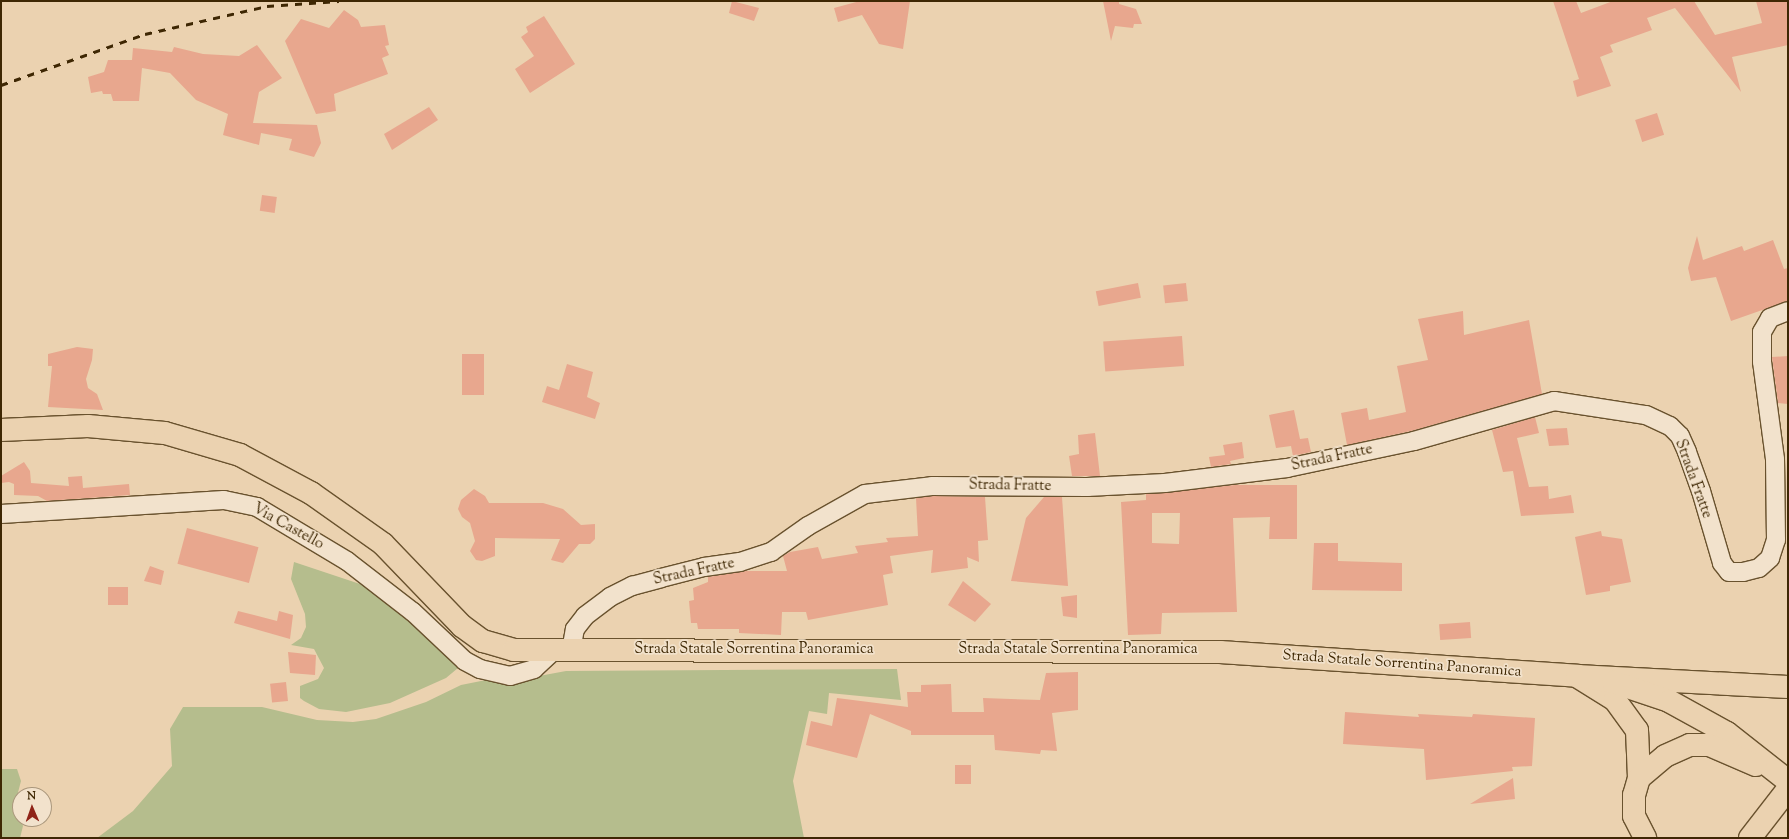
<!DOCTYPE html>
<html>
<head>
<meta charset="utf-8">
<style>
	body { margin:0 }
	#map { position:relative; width:1789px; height:839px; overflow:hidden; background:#ebd2b0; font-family:"Sorts Mill Goudy",serif }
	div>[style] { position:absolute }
	.green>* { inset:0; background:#b5bd8d }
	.building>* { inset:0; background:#e8a78e; transform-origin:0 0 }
	.roads { filter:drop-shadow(1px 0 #69522e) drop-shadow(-1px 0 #69522e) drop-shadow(0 1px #69522e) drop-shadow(0 -1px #69522e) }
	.minor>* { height:18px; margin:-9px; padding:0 9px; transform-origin:9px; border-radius:9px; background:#f2e2cc }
	.primary>* { height:22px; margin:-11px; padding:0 11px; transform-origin:11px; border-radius:11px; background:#ebd2b0 }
	.trunk>* { height:22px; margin:-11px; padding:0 11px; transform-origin:11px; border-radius:11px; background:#ebd2b0 }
	.rail>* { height:3px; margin-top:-1.5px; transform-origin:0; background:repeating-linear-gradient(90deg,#3e2703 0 7px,transparent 0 14px) }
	span { translate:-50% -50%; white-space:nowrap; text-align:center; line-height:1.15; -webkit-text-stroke:3.5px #f2e2cc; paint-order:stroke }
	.street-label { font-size:15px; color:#3e2703 }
	.frame { position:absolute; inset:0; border:2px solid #3e2703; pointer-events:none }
	.north { position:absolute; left:12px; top:787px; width:40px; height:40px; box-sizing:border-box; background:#f2e2cc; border:1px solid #aa977c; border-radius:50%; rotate:358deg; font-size:11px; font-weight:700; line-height:16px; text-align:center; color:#3e2703 }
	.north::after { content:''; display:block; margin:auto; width:14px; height:18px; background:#8f2418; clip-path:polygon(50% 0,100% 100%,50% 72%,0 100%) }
</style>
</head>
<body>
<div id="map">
	<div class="green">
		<i style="clip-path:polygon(294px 562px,360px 584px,395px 601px,458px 664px,458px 668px,446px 678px,390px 703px,346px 712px,319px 709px,304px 701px,300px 698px,300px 686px,318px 679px,324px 668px,314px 649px,291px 645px,301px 638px,306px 627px,305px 614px,291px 579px)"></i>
		<i style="clip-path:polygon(897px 669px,901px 700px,829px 693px,827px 714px,809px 711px,793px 781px,804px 838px,97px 838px,133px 811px,172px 766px,170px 729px,183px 707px,262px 707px,317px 720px,353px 722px,376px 719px,426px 702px,461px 685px,486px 680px,506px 682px,566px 671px)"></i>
		<i style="clip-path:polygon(1px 769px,17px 769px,21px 781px,15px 804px,23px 826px,20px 838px,1px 838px)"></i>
	</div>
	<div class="building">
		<i style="clip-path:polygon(732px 1px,759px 8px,754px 21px,729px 13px)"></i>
		<i style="clip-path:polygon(860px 1px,910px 1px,903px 49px,879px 44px,862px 15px,838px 22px,834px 8px)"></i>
		<i style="clip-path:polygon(1103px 1px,1119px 1px,1119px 4px,1136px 9px,1142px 24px,1134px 24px,1133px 28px,1115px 26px,1111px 41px)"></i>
		<i style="clip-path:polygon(1553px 1px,1576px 1px,1581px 13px,1613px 1px,1694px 1px,1715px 35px,1762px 23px,1756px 1px,1788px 1px,1788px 45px,1732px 57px,1741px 92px,1675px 8px,1647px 18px,1652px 30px,1610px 45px,1613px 52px,1600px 57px,1611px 86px,1577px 97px,1573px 81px,1579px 79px)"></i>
		<i style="clip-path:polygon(344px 10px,358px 20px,361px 27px,385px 25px,389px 45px,385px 46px,389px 55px,382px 58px,388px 74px,334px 94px,336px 111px,316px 114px,285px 41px,301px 19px,329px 28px)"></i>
		<i style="clip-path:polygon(544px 16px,575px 64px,530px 93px,515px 69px,534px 56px,521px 37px,528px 32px,526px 27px)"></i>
		<i style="clip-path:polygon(257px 45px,282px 78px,259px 92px,253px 123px,317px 125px,321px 143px,314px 157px,289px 150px,292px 139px,261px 133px,259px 145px,223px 135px,228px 114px,196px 100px,170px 73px,142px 68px,139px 101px,113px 101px,111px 94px,103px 94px,102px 91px,91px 93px,88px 77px,104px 72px,108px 60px,132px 60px,133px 48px,172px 52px,174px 47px,203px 54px,239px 56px)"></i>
		<i style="clip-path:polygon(429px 107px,438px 120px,392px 150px,384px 134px)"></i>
		<i style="left:1657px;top:113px;width:23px;height:23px;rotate:72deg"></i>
		<i style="left:262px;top:195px;width:15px;height:16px;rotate:8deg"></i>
		<i style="clip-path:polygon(1697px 236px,1703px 260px,1742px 246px,1744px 251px,1773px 240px,1784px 269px,1788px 268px,1788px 301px,1731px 321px,1716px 277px,1691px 281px,1688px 268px)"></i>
		<i style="left:1138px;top:283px;width:15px;height:43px;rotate:79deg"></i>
		<i style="left:1186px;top:283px;width:18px;height:23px;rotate:84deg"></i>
		<i style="clip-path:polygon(1463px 311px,1464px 335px,1529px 320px,1542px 394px,1411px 431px,1347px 445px,1341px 413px,1367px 408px,1369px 420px,1406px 412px,1397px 366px,1428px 360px,1418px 319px)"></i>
		<i style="left:1182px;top:336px;width:30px;height:79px;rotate:86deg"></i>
		<i style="clip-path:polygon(77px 347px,93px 349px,92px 360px,86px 379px,88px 388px,97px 394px,103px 410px,48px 407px,52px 366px,48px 366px,48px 354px)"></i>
		<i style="left:462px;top:354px;width:22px;height:41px"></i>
		<i style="clip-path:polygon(1788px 356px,1788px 404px,1778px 403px,1772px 357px)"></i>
		<i style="clip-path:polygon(567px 364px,593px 372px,587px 397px,600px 403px,595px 419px,542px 402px,547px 386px,559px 390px)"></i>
		<i style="clip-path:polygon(1294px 410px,1300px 439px,1308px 438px,1311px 452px,1293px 456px,1291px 446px,1276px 448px,1269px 415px)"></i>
		<i style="clip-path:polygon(1535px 417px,1539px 433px,1517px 438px,1529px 487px,1548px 486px,1549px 499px,1571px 495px,1574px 513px,1521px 516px,1513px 471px,1503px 472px,1492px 430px)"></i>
		<i style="clip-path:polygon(1567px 428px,1569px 445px,1549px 446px,1546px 429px)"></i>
		<i style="clip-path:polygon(1095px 433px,1100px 476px,1072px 476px,1069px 456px,1079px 454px,1078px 435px)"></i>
		<i style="clip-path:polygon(1242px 442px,1244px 458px,1230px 461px,1231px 464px,1211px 467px,1209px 457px,1225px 455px,1223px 445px)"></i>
		<i style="clip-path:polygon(24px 462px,30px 471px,31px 483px,69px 486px,68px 477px,82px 476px,83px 488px,129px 484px,130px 495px,47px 501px,38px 496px,14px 495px,14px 484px,9px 482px,1px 483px,1px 476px)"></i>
		<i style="clip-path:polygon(evenodd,1235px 485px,1297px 485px,1297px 539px,1269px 539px,1270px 517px,1233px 518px,1237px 612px,1162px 613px,1161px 634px,1128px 635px,1121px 502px,1146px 500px,1146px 494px,1235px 485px,1152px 513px,1180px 513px,1179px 544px,1152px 543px,1152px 513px)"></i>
		<i style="clip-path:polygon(474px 489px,485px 496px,489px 503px,543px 503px,563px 509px,581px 525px,595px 524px,595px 539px,590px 544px,579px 544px,563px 563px,551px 560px,560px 539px,495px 538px,495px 556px,482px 561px,476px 560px,470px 551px,475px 541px,470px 523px,462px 517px,458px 509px,461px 500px)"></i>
		<i style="clip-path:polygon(933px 496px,985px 497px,988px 540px,978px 541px,979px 562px,967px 557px,968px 568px,931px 573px,933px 550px,890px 556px,893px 573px,883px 575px,888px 605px,808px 620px,806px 612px,782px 612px,781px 635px,739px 633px,739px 629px,698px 629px,697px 623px,691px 623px,689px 601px,694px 600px,693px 588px,708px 582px,708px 577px,746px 571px,787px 571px,783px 556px,790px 552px,818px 547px,822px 559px,858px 553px,855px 546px,888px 542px,886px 538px,918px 536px,916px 498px)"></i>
		<i style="clip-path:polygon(1044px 497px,1062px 497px,1068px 586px,1011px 581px,1026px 518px)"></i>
		<i style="left:187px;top:528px;width:74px;height:37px;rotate:15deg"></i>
		<i style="clip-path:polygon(1601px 531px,1602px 536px,1622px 539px,1631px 582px,1610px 586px,1610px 591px,1586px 595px,1575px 537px)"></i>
		<i style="clip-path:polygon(1314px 543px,1338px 543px,1338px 561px,1402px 563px,1402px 591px,1312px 590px)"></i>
		<i style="clip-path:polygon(150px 566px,164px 571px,161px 585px,144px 581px)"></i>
		<i style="clip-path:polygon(963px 581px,991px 604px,975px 622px,948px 605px)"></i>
		<i style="left:128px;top:587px;width:18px;height:20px;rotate:90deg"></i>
		<i style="clip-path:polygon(1077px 595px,1077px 618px,1063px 616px,1061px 597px)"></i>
		<i style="clip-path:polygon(238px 611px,277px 621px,279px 611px,293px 615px,290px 639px,234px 623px)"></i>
		<i style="left:1470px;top:622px;width:16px;height:31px;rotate:86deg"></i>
		<i style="clip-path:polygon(288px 652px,316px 655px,315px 675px,290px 673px)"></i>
		<i style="clip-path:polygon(1078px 672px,1078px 710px,1052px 713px,1057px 751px,1041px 750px,1040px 754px,995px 750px,994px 735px,911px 735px,911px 731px,870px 714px,857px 758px,806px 745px,811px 721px,832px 726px,837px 698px,908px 707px,907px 692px,921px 692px,921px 685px,951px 684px,952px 712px,984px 712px,983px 698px,1040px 700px,1046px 673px)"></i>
		<i style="left:286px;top:682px;width:19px;height:16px;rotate:84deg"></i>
		<i style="clip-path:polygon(1345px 712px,1419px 717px,1418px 714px,1472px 717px,1473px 714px,1535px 718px,1532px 766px,1512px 767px,1513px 771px,1426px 780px,1424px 749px,1343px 744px)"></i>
		<i style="left:955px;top:765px;width:16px;height:19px"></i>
		<i style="clip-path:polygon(1513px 778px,1515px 799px,1470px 804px)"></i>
	</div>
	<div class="roads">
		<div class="minor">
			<i style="left:1px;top:514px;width:223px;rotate:-3.6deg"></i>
			<i style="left:224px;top:500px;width:34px;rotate:12deg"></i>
			<i style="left:257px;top:507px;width:105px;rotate:31deg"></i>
			<i style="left:347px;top:561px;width:83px;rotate:37.7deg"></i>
			<i style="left:413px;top:612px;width:71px;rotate:43.3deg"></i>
			<i style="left:465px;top:661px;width:17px;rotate:28deg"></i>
			<i style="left:480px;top:669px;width:31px;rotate:13deg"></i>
			<i style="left:510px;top:676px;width:25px;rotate:-16deg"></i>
			<i style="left:534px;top:669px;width:26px;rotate:-43deg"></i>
			<i style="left:571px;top:651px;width:22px;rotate:-80deg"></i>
			<i style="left:575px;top:629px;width:16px;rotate:-52deg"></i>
			<i style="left:585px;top:616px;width:31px;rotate:-37deg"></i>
			<i style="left:610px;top:597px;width:25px;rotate:-27deg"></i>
			<i style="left:632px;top:586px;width:30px;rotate:-15deg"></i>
			<i style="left:661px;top:578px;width:44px;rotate:-14.3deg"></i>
			<i style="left:704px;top:567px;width:36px;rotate:-8deg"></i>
			<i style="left:740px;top:562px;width:33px;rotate:-18deg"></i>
			<i style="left:771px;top:552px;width:45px;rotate:-35.1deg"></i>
			<i style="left:808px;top:526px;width:65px;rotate:-29.3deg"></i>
			<i style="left:865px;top:494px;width:67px;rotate:-6.8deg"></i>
			<i style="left:932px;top:486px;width:155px;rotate:0.4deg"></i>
			<i style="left:1087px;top:487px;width:78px;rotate:-2.9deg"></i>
			<i style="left:1165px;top:483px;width:123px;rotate:-7deg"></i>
			<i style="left:1287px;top:468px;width:130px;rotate:-12deg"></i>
			<i style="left:1414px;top:441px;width:146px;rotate:-15.9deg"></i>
			<i style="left:1554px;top:401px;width:93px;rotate:8.7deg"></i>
			<i style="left:1646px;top:415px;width:26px;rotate:25deg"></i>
			<i style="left:1670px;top:426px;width:14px;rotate:45deg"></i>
			<i style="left:1680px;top:436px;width:17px;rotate:66deg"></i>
			<i style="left:1687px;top:452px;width:41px;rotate:70.3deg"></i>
			<i style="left:1701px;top:491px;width:75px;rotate:73.7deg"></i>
			<i style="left:1722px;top:563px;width:11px;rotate:52deg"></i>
			<i style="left:1729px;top:572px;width:14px"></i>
			<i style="left:1743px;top:572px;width:16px;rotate:-14deg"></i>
			<i style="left:1759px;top:568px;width:15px;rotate:-42deg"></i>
			<i style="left:1770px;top:558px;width:19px;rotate:-72deg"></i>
			<i style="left:1776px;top:540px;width:81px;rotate:-90.7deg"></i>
			<i style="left:1775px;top:459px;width:98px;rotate:-97.6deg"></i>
			<i style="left:1762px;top:362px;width:30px;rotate:-90deg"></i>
			<i style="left:1762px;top:332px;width:16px;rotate:-60deg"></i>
			<i style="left:1770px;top:318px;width:19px;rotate:-21deg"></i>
		</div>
		<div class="primary">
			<i style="left:1px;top:430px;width:87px;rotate:-2.6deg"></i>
			<i style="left:88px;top:426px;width:77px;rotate:5.2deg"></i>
			<i style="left:165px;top:433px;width:78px;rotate:16.3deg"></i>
			<i style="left:240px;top:455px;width:81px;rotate:28.2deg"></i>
			<i style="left:311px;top:493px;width:88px;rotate:35.3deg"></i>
			<i style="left:383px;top:544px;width:114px;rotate:46.1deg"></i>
			<i style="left:462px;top:626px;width:26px;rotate:36deg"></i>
			<i style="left:483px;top:641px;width:32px;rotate:16deg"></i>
			<i style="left:514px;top:650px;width:706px;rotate:0.16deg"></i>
			<i style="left:1220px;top:652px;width:358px;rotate:3.8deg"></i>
			<i style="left:1577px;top:676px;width:211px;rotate:3deg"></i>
			<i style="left:1578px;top:677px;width:44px;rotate:31.9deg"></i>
			<i style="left:1615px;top:700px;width:37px;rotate:54deg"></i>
			<i style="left:1637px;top:730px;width:48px;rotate:87.6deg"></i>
			<i style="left:1639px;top:778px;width:18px;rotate:106deg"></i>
			<i style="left:1634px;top:795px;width:21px;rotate:90deg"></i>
			<i style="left:1634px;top:816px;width:25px;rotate:63deg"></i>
			<i style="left:1750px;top:838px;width:62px;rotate:-52.2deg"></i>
		</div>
		<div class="trunk">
			<i style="left:1577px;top:676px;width:36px;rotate:9deg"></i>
			<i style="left:1613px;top:682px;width:59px;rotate:18.7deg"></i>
			<i style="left:1669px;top:701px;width:66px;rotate:28.9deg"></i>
			<i style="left:1727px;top:733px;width:78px;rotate:38.2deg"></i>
			<i style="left:1639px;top:778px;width:34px;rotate:-40deg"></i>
			<i style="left:1665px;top:756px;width:27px;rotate:-24deg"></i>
			<i style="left:1690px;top:745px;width:19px"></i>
			<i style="left:1709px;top:745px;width:51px;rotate:23.1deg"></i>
		</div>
	</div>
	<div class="rail">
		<i style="left:1px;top:85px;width:153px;rotate:-19.5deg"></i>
		<i style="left:145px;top:34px;width:125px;rotate:-12.9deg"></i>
		<i style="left:267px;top:6px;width:72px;rotate:-4deg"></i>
	</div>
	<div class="street-label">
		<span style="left:1332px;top:458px;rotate:-12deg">Strada Fratte</span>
		<span style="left:1693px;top:479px;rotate:70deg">Strada Fratte</span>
		<span style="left:1010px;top:486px;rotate:1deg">Strada Fratte</span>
		<span style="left:288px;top:527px;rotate:29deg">Via Castello</span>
		<span style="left:694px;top:572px;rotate:-12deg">Strada Fratte</span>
		<span style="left:754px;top:650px">Strada Statale Sorrentina Panoramica</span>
		<span style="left:1078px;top:650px">Strada Statale Sorrentina Panoramica</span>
		<span style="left:1402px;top:664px;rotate:4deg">Strada Statale Sorrentina Panoramica</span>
	</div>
	<div class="frame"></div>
	<div class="north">N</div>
</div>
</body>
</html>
